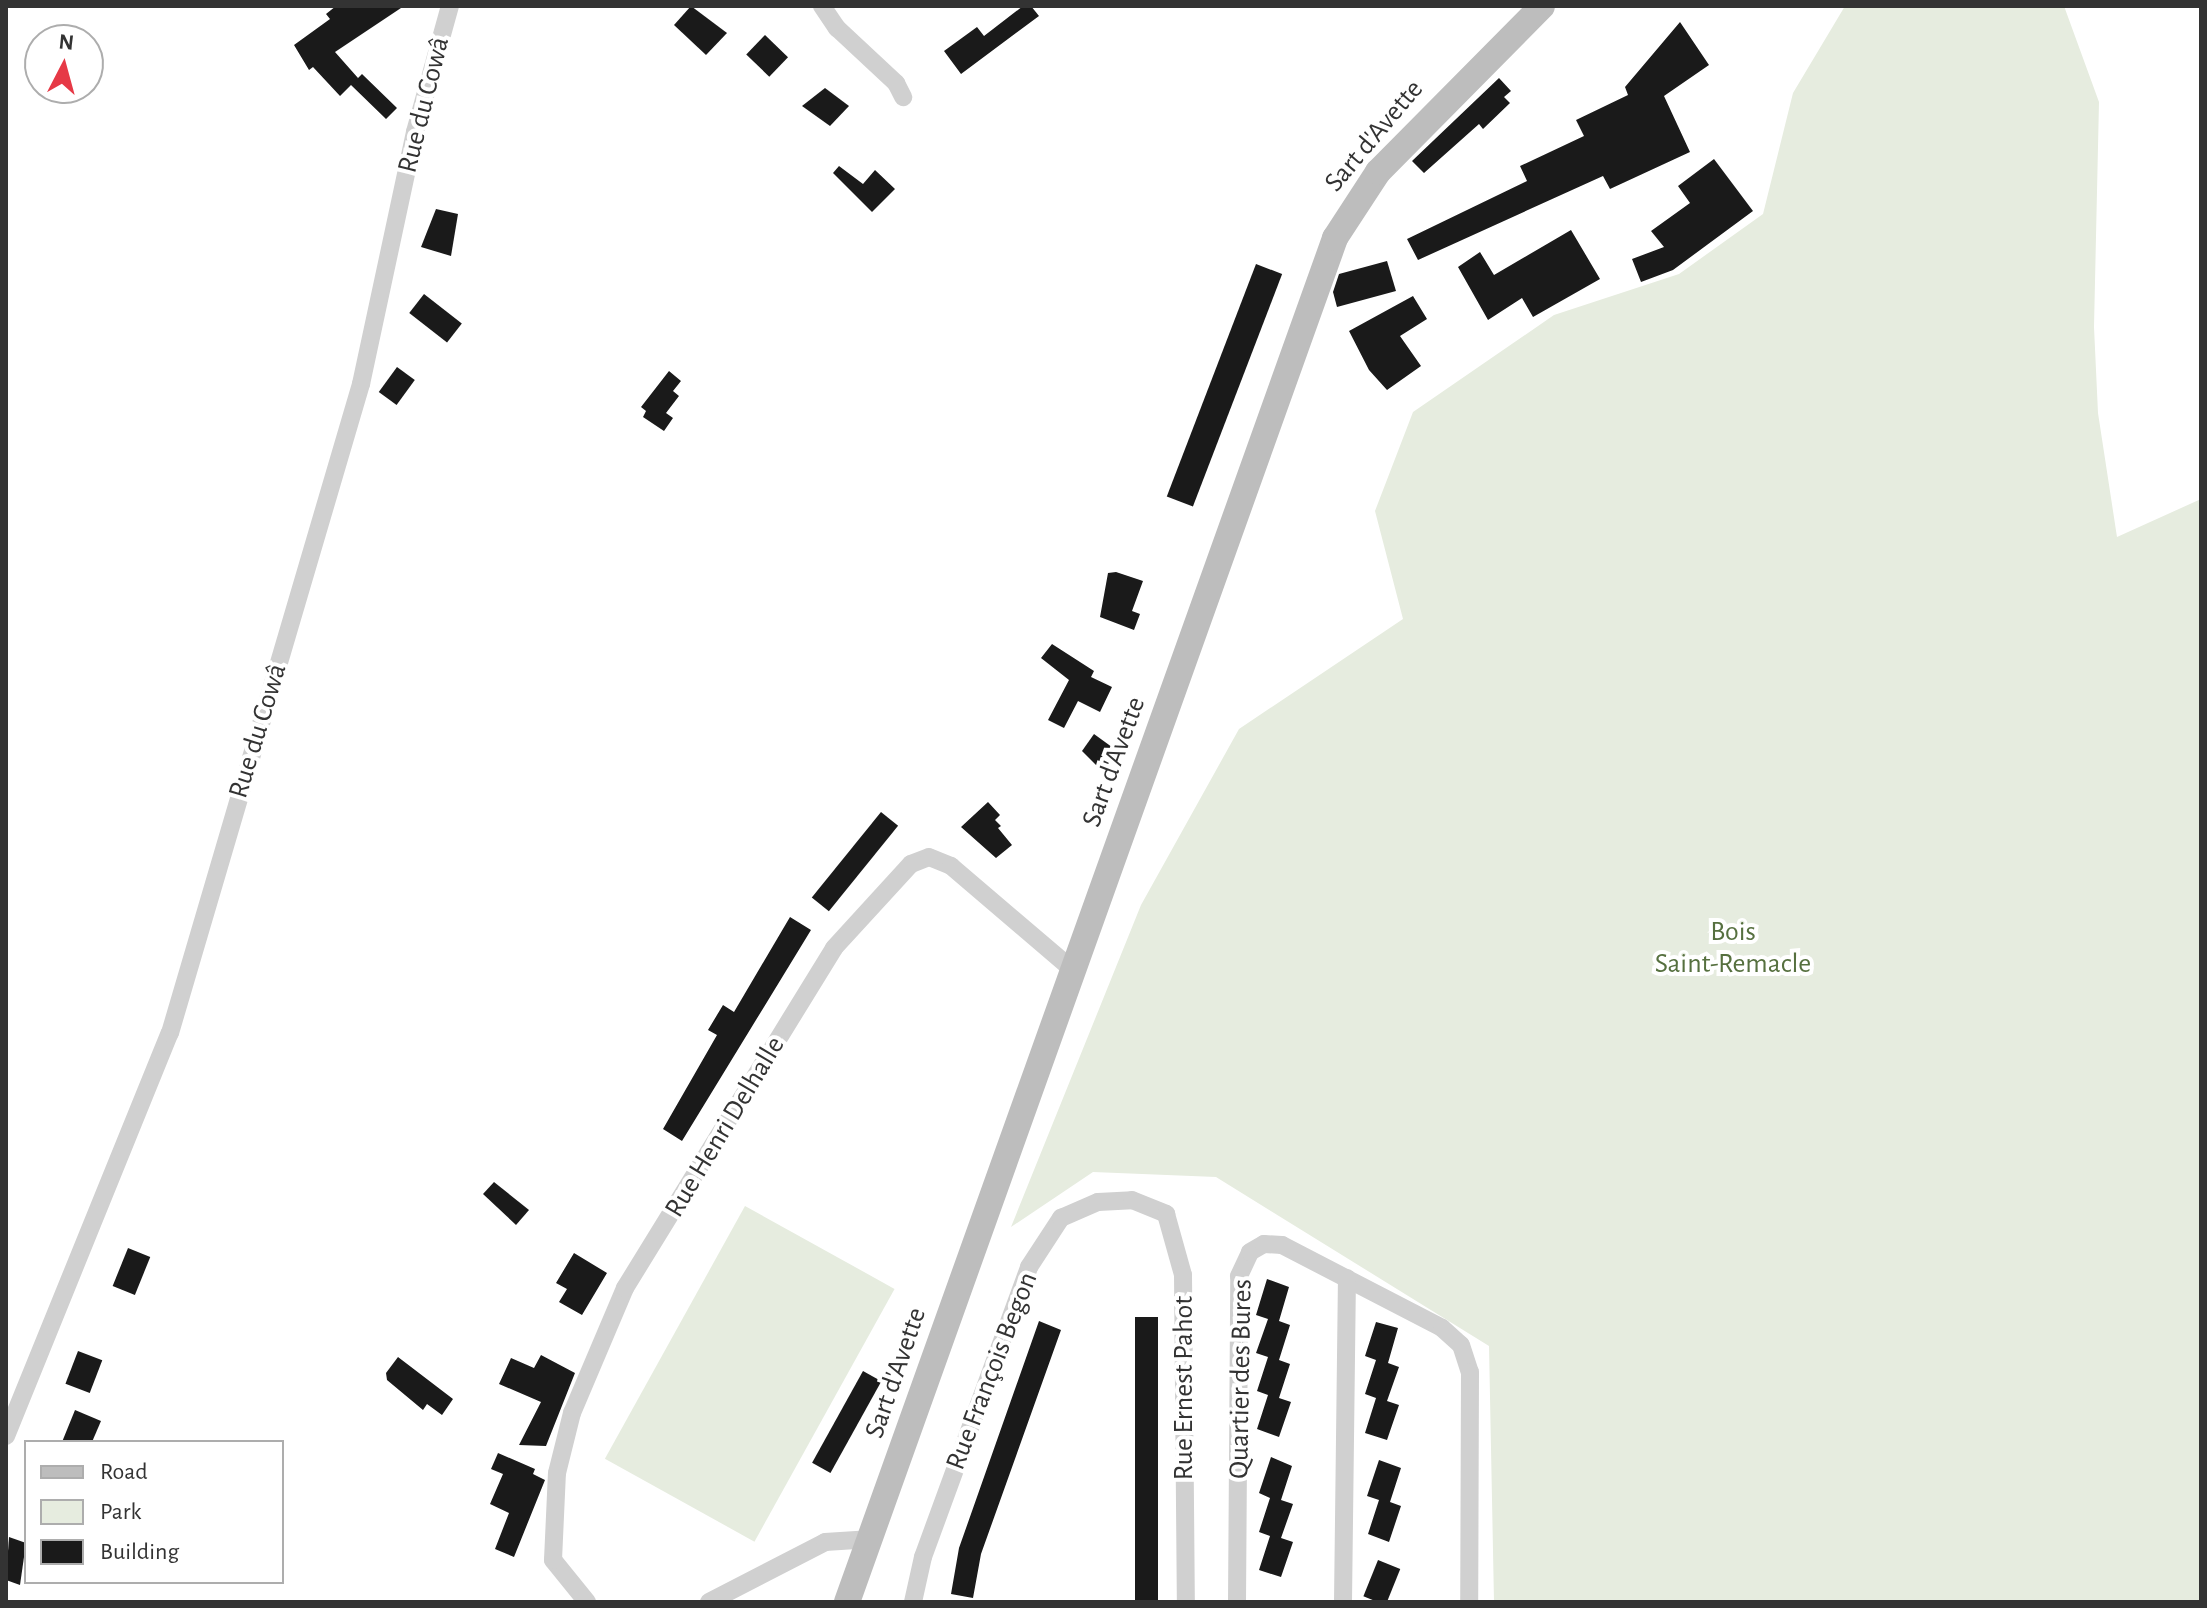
<!DOCTYPE html>
<html>
<head>
<meta charset="utf-8">
<style>
	body { margin:0 }
	#map { position:relative; width:2207px; height:1608px; overflow:hidden; background:#fff; font-family:"Alegreya Sans",sans-serif }
	div>[style] { position:absolute }
	.green>* { inset:0; background:#e6ecdf; transform-origin:0 0 }
	.building>* { inset:0; background:#1a1a1a; transform-origin:0 0 }
	.street>* { height:18px; margin:-9px; padding:0 9px; transform-origin:9px; border-radius:9px; background:#d0d0d0 }
	.secondary>* { height:26px; margin:-13px; padding:0 13px; transform-origin:13px; border-radius:13px; background:#bdbdbd }
	span { translate:-50% -50%; white-space:nowrap; text-align:center; line-height:1.15; -webkit-text-stroke:8px #fff; paint-order:stroke }
	.street-label { font-size:28px; color:#333 }
	.park-label { font-size:28px; color:#56703f }
	.frame { position:absolute; inset:0; border:8px solid #333; pointer-events:none }
	.legend { position:absolute; left:24px; top:1440px; width:260px; height:144px; box-sizing:border-box; background:#fff; border:2px solid #adadad; margin:0; padding:10px 14px; list-style:none; font-size:24px; color:#333 }
	.legend li { display:flex; align-items:center; gap:16px; height:40px }
	.legend b { width:40px; border:2px solid #adadad }
	.north { position:absolute; left:24px; top:24px; width:80px; height:80px; box-sizing:border-box; background:#fff; border:2px solid #adadad; border-radius:50%; rotate:6deg; font-size:22px; font-weight:700; line-height:32px; text-align:center; color:#333 }
	.north::after { content:''; display:block; margin:auto; width:28px; height:36px; background:#e63946; clip-path:polygon(50% 0,100% 100%,50% 72%,0 100%) }
</style>
</head>
<body>
<div id="map">
	<div class="green">
		<i style="clip-path:polygon(1845px 6px,2064px 6px,2099px 102px,2094px 327px,2098px 413px,2117px 537px,2201px 499px,2201px 1602px,1494px 1602px,1489px 1346px,1216px 1177px,1093px 1172px,1011px 1227px,1141px 905px,1239px 729px,1403px 619px,1375px 511px,1413px 412px,1554px 315px,1679px 274px,1763px 214px,1793px 93px)"></i>
		<i style="left:745px;top:1206px;width:171px;height:289px;rotate:29deg"></i>
	</div>
	<div class="building">
		<i style="clip-path:polygon(336px 6px,404px 6px,335px 52px,358px 78px,353px 83px,362px 74px,397px 108px,386px 119px,351px 85px,340px 96px,313px 67px,309px 70px,294px 45px,330px 19px,326px 14px)"></i>
		<i style="clip-path:polygon(691px 6px,727px 33px,706px 55px,674px 25px)"></i>
		<i style="clip-path:polygon(1023px 6px,1031px 6px,1039px 16px,961px 74px,944px 51px,977px 27px,984px 36px)"></i>
		<i style="clip-path:polygon(1680px 22px,1709px 65px,1664px 96px,1690px 152px,1610px 189px,1603px 176px,1418px 260px,1407px 239px,1527px 181px,1520px 166px,1584px 136px,1576px 120px,1628px 95px,1625px 87px)"></i>
		<i style="left:765px;top:35px;width:32px;height:27px;rotate:44deg"></i>
		<i style="clip-path:polygon(1499px 78px,1511px 91px,1504px 97px,1510px 103px,1483px 129px,1479px 124px,1424px 173px,1412px 161px)"></i>
		<i style="clip-path:polygon(825px 88px,849px 106px,830px 126px,802px 106px)"></i>
		<i style="clip-path:polygon(1714px 159px,1753px 211px,1673px 270px,1641px 282px,1632px 259px,1664px 247px,1651px 231px,1690px 203px,1678px 186px)"></i>
		<i style="clip-path:polygon(839px 166px,863px 184px,875px 170px,895px 189px,872px 212px,833px 173px)"></i>
		<i style="clip-path:polygon(436px 209px,458px 214px,451px 256px,421px 247px)"></i>
		<i style="clip-path:polygon(1571px 230px,1600px 279px,1533px 317px,1522px 298px,1488px 320px,1458px 267px,1480px 252px,1494px 275px)"></i>
		<i style="clip-path:polygon(1387px 261px,1396px 291px,1337px 307px,1333px 292px,1339px 274px)"></i>
		<i style="left:1256px;top:264px;width:28px;height:249px;rotate:21deg"></i>
		<i style="left:424px;top:294px;width:48px;height:24px;rotate:38deg"></i>
		<i style="clip-path:polygon(1413px 296px,1427px 319px,1400px 336px,1421px 366px,1387px 390px,1369px 370px,1349px 331px)"></i>
		<i style="left:397px;top:367px;width:22px;height:31px;rotate:36deg"></i>
		<i style="clip-path:polygon(669px 371px,681px 381px,673px 391px,679px 396px,666px 413px,673px 418px,664px 431px,643px 417px,646px 411px,641px 407px)"></i>
		<i style="clip-path:polygon(1116px 572px,1143px 581px,1132px 611px,1140px 614px,1134px 630px,1100px 617px,1108px 573px)"></i>
		<i style="clip-path:polygon(1052px 644px,1094px 671px,1091px 677px,1112px 687px,1100px 712px,1078px 701px,1064px 728px,1048px 720px,1069px 680px,1041px 658px)"></i>
		<i style="clip-path:polygon(1094px 734px,1116px 750px,1102px 771px,1082px 751px)"></i>
		<i style="clip-path:polygon(988px 802px,1000px 815px,995px 820px,1001px 826px,998px 828px,1012px 845px,996px 858px,961px 827px)"></i>
		<i style="left:881px;top:812px;width:22px;height:110px;rotate:39deg"></i>
		<i style="clip-path:polygon(790px 917px,811px 930px,682px 1141px,663px 1129px,717px 1035px,708px 1030px,723px 1005px,734px 1012px)"></i>
		<i style="clip-path:polygon(494px 1182px,529px 1210px,516px 1225px,483px 1194px)"></i>
		<i style="left:128px;top:1248px;width:24px;height:41px;rotate:22deg"></i>
		<i style="clip-path:polygon(574px 1253px,607px 1273px,582px 1315px,559px 1302px,567px 1289px,556px 1283px)"></i>
		<i style="clip-path:polygon(1267px 1279px,1289px 1287px,1279px 1321px,1290px 1325px,1279px 1360px,1290px 1364px,1279px 1398px,1291px 1402px,1279px 1437px,1257px 1429px,1268px 1395px,1257px 1391px,1268px 1357px,1256px 1353px,1268px 1319px,1256px 1315px)"></i>
		<i style="left:1135px;top:1317px;width:23px;height:285px"></i>
		<i style="clip-path:polygon(1039px 1321px,1061px 1330px,981px 1554px,973px 1598px,951px 1594px,959px 1548px)"></i>
		<i style="clip-path:polygon(1376px 1322px,1398px 1328px,1388px 1363px,1399px 1367px,1387px 1401px,1399px 1405px,1387px 1440px,1365px 1433px,1376px 1398px,1365px 1394px,1376px 1360px,1365px 1356px)"></i>
		<i style="left:78px;top:1351px;width:26px;height:35px;rotate:21deg"></i>
		<i style="clip-path:polygon(541px 1355px,575px 1373px,546px 1446px,519px 1445px,541px 1402px,499px 1384px,511px 1358px,534px 1368px)"></i>
		<i style="clip-path:polygon(398px 1357px,453px 1399px,442px 1415px,427px 1404px,423px 1410px,387px 1380px,386px 1373px)"></i>
		<i style="left:863px;top:1371px;width:21px;height:105px;rotate:29deg"></i>
		<i style="clip-path:polygon(75px 1410px,101px 1421px,92px 1442px,62px 1442px)"></i>
		<i style="clip-path:polygon(498px 1453px,535px 1469px,533px 1474px,545px 1480px,514px 1557px,495px 1549px,509px 1513px,490px 1504px,503px 1474px,491px 1469px)"></i>
		<i style="clip-path:polygon(1271px 1457px,1292px 1466px,1281px 1500px,1293px 1504px,1281px 1538px,1293px 1542px,1281px 1577px,1259px 1570px,1270px 1536px,1259px 1532px,1270px 1498px,1259px 1493px)"></i>
		<i style="clip-path:polygon(1379px 1460px,1401px 1468px,1390px 1502px,1401px 1506px,1389px 1542px,1368px 1534px,1379px 1500px,1367px 1496px)"></i>
		<i style="clip-path:polygon(9px 1537px,26px 1543px,20px 1585px,6px 1580px)"></i>
		<i style="left:1378px;top:1560px;width:24px;height:39px;rotate:22deg"></i>
	</div>
	<div class="street">
		<i style="left:822px;top:6px;width:27px;rotate:56deg"></i>
		<i style="left:837px;top:28px;width:81px;rotate:43deg"></i>
		<i style="left:896px;top:83px;width:16px;rotate:63deg"></i>
		<i style="left:6px;top:1436px;width:435px;rotate:-67.9deg"></i>
		<i style="left:170px;top:1033px;width:677px;rotate:-73.6deg"></i>
		<i style="left:361px;top:384px;width:258px;rotate:-77.9deg"></i>
		<i style="left:415px;top:132px;width:131px;rotate:-74.5deg"></i>
		<i style="left:587px;top:1602px;width:54px;rotate:-129deg"></i>
		<i style="left:553px;top:1560px;width:87px;rotate:-87.4deg"></i>
		<i style="left:557px;top:1473px;width:62px;rotate:-76deg"></i>
		<i style="left:572px;top:1413px;width:136px;rotate:-67deg"></i>
		<i style="left:625px;top:1288px;width:399px;rotate:-58.4deg"></i>
		<i style="left:834px;top:948px;width:114px;rotate:-47.5deg"></i>
		<i style="left:911px;top:864px;width:19px;rotate:-21deg"></i>
		<i style="left:929px;top:857px;width:24px;rotate:22deg"></i>
		<i style="left:951px;top:866px;width:162px;rotate:40.5deg"></i>
		<i style="left:709px;top:1602px;width:131px;rotate:-27.3deg"></i>
		<i style="left:825px;top:1542px;width:47px;rotate:-3.7deg"></i>
		<i style="left:913px;top:1602px;width:46px;rotate:-77.5deg"></i>
		<i style="left:923px;top:1557px;width:309px;rotate:-69.9deg"></i>
		<i style="left:1029px;top:1267px;width:59px;rotate:-56.9deg"></i>
		<i style="left:1061px;top:1218px;width:40px;rotate:-23.4deg"></i>
		<i style="left:1098px;top:1202px;width:34px;rotate:-3deg"></i>
		<i style="left:1132px;top:1200px;width:37px;rotate:22deg"></i>
		<i style="left:1166px;top:1214px;width:63px;rotate:74.4deg"></i>
		<i style="left:1183px;top:1275px;width:327px;rotate:89.5deg"></i>
		<i style="left:1237px;top:1602px;width:326px;rotate:-89.6deg"></i>
		<i style="left:1239px;top:1276px;width:26px;rotate:-65deg"></i>
		<i style="left:1250px;top:1252px;width:16px;rotate:-30deg"></i>
		<i style="left:1264px;top:1244px;width:18px;rotate:3deg"></i>
		<i style="left:1282px;top:1245px;width:180px;rotate:27.4deg"></i>
		<i style="left:1442px;top:1328px;width:25px;rotate:42deg"></i>
		<i style="left:1461px;top:1345px;width:28px;rotate:72deg"></i>
		<i style="left:1470px;top:1372px;width:230px;rotate:90.2deg"></i>
		<i style="left:1343px;top:1602px;width:324px;rotate:-89.3deg"></i>
	</div>
	<div class="secondary">
		<i style="left:847px;top:1602px;width:1449px;rotate:-70.31deg"></i>
		<i style="left:1335px;top:238px;width:79px;rotate:-56.9deg"></i>
		<i style="left:1378px;top:172px;width:233px;rotate:-45.3deg"></i>
	</div>
	<div class="street-label">
		<span style="left:424px;top:105px;rotate:-76deg">Rue du Cowâ</span>
		<span style="left:1374px;top:136px;rotate:-50deg">Sart d'Avette</span>
		<span style="left:258px;top:731px;rotate:-73deg">Rue du Cowâ</span>
		<span style="left:1114px;top:762px;rotate:-70deg">Sart d'Avette</span>
		<span style="left:725px;top:1127px;rotate:-59deg">Rue Henri Delhalle</span>
		<span style="left:992px;top:1371px;rotate:-69deg">Rue François Begon</span>
		<span style="left:896px;top:1373px;rotate:-71deg">Sart d'Avette</span>
		<span style="left:1241px;top:1379px;rotate:-89deg">Quartier des Bures</span>
		<span style="left:1184px;top:1388px;rotate:-90deg">Rue Ernest Pahot</span>
	</div>
	<div class="park-label">
		<span style="left:1733px;top:948px">Bois<br>Saint-Remacle</span>
	</div>
	<div class="frame"></div>
	<ul class="legend">
	<li><b style="height:10px;background:#bdbdbd"></b>Road</li>
	<li><b style="height:22px;background:#e6ecdf"></b>Park</li>
	<li><b style="height:22px;background:#1a1a1a"></b>Building</li>
	</ul>
	<div class="north">N</div>
</div>
</body>
</html>
